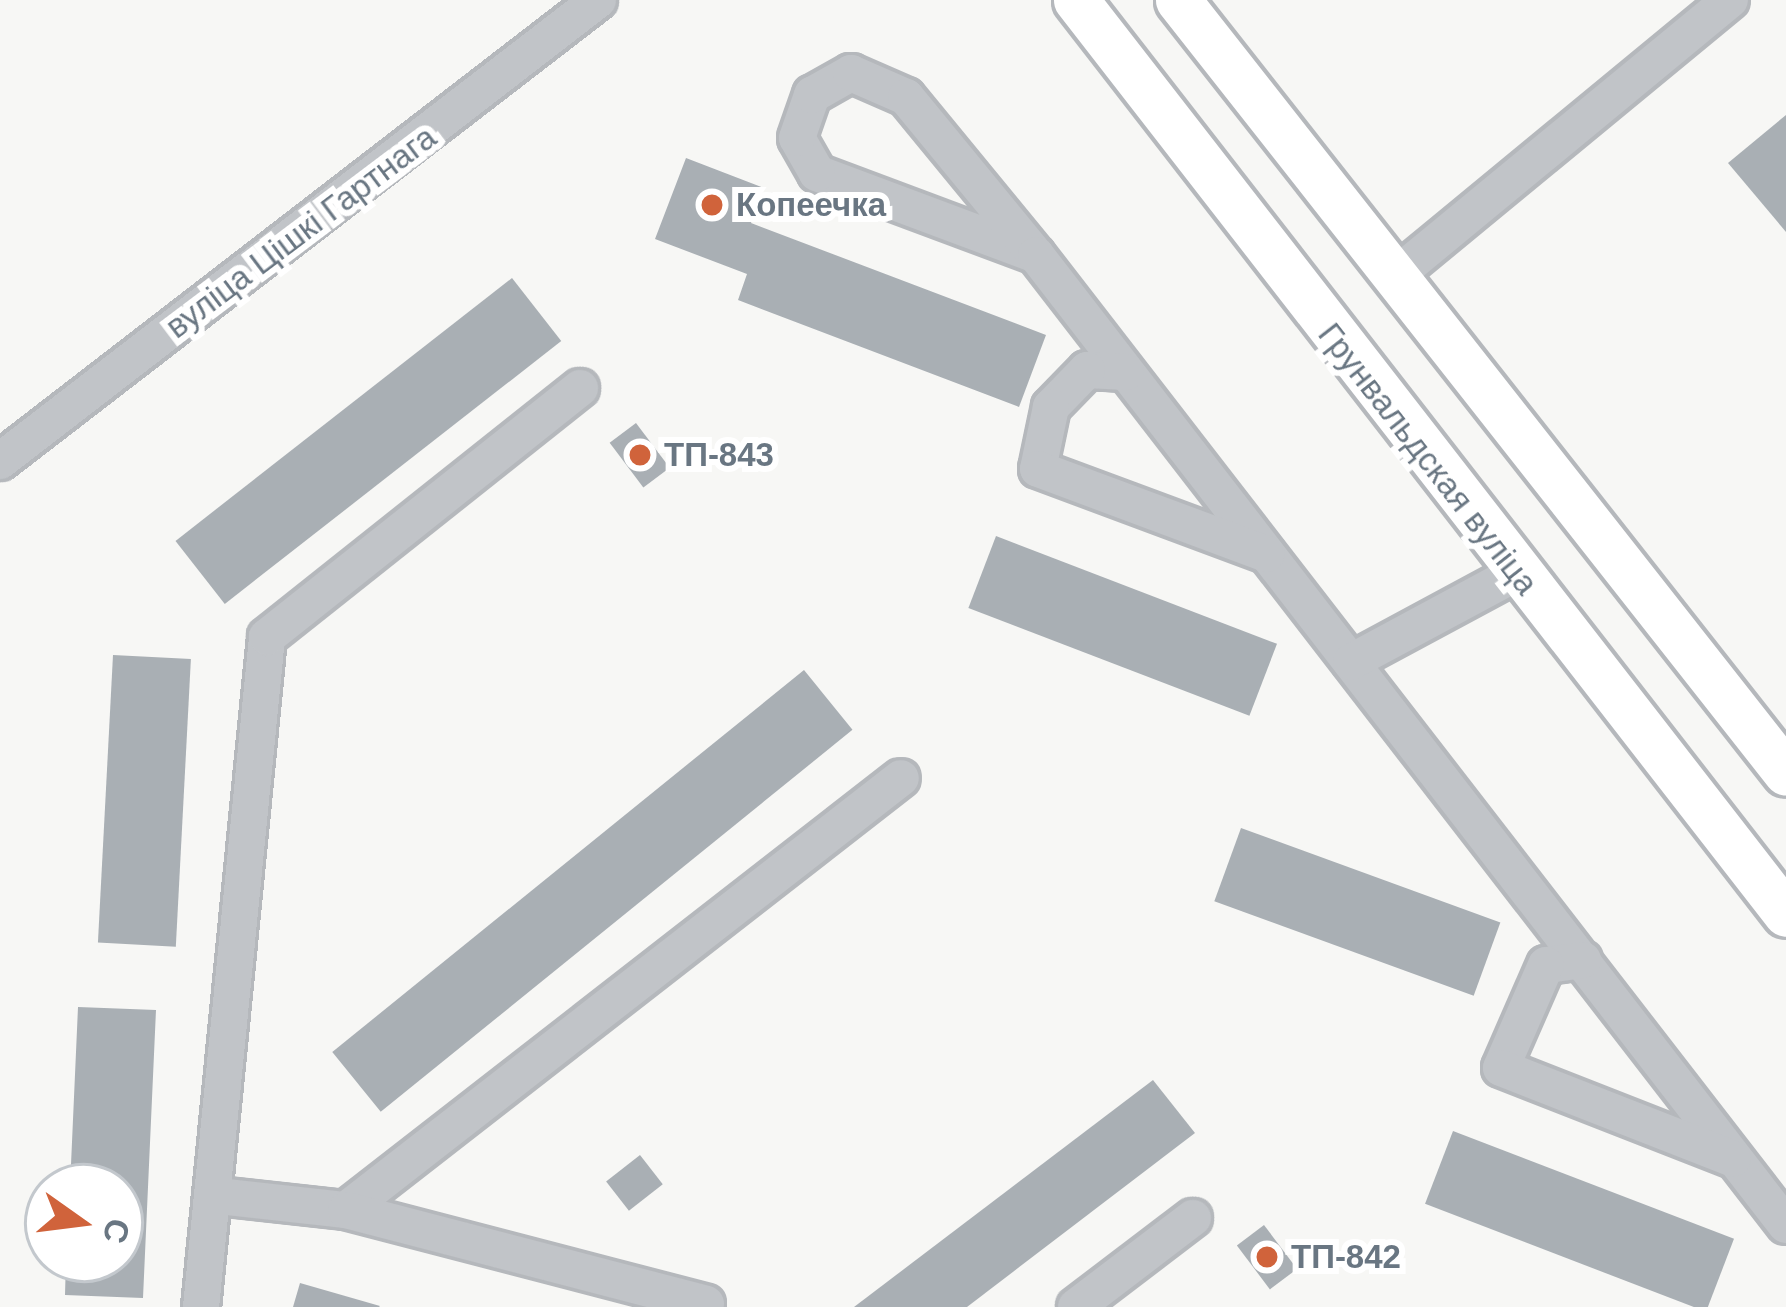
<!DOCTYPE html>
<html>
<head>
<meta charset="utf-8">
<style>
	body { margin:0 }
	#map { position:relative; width:1786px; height:1307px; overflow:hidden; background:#f7f7f5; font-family:Helvetica,sans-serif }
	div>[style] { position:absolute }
	.building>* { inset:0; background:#a9afb4; transform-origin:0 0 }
	.roads { filter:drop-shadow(3px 0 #b5b8bc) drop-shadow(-3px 0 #b5b8bc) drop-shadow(0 3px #b5b8bc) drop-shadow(0 -3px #b5b8bc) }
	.minor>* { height:36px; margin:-18px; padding:0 18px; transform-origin:18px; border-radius:18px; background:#c1c4c8 }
	.major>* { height:45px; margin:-22.5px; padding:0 22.5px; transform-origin:22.5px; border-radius:22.5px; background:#fff }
	.dots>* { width:33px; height:33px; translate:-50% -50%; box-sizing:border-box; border:6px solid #fff; border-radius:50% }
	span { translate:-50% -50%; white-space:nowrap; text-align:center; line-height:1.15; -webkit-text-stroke:12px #fff; paint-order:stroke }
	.poi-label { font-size:33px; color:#697682; font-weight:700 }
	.left { translate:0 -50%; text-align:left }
	.street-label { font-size:33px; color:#697682 }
	.north { position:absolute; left:24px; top:1163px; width:120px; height:120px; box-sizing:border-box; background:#fff; border:3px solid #c3c8cd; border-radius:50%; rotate:104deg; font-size:33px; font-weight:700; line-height:48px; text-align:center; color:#697682 }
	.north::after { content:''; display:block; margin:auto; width:42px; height:54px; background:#d0633b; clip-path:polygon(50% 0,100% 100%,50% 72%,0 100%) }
</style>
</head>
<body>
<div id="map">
	<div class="building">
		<i style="clip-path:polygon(1786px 115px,1786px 232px,1728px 163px)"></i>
		<i style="clip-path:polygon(686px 158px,764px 188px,751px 223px,1046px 335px,1019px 407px,738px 300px,747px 274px,655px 239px)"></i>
		<i style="left:512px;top:278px;width:80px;height:427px;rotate:52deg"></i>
		<i style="left:636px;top:423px;width:56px;height:33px;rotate:53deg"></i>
		<i style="left:996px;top:536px;width:301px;height:77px;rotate:21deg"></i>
		<i style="left:113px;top:655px;width:78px;height:288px;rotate:3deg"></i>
		<i style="left:804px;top:670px;width:77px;height:607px;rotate:51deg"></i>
		<i style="left:1241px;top:828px;width:276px;height:78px;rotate:20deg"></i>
		<i style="clip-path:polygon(78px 1007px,156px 1010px,143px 1298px,65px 1295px,66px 1259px,120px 1259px,120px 1187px,70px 1187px)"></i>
		<i style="clip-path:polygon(1153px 1080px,1195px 1133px,967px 1307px,854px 1307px)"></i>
		<i style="left:1453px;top:1131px;width:301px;height:78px;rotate:21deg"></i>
		<i style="left:640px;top:1155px;width:37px;height:43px;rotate:52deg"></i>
		<i style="left:1264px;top:1225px;width:55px;height:34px;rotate:53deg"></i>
		<i style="clip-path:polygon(300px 1283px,380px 1306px,379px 1307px,293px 1307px)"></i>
	</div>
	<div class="roads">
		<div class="minor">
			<i style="left:1036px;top:255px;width:234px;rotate:-159.5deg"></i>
			<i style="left:817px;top:173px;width:40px;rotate:-119.7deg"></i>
			<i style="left:797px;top:138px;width:46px;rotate:-70.8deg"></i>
			<i style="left:812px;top:95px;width:45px;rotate:-29.4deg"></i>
			<i style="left:851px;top:73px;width:60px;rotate:23.6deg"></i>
			<i style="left:906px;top:97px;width:205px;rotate:50.6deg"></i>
			<i style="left:1036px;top:255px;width:1226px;rotate:52.29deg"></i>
			<i style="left:1395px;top:276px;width:434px;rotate:-39.5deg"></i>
			<i style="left:1126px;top:372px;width:39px;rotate:-177deg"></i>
			<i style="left:1087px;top:370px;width:52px;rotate:134.2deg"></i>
			<i style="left:1051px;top:407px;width:63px;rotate:101.8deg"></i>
			<i style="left:1038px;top:469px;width:244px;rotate:20.4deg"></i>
			<i style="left:0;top:461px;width:755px;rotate:-37.63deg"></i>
			<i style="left:1351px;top:662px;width:187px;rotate:-28.3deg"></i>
			<i style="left:1583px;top:960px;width:37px;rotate:172deg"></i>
			<i style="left:1546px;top:965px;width:112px;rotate:113.6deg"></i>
			<i style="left:1501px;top:1068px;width:249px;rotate:21.4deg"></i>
			<i style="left:219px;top:1196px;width:128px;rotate:6.3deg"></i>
			<i style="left:346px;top:1210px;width:703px;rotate:-37.9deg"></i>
			<i style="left:346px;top:1210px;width:372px;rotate:14.6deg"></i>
			<i style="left:201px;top:1307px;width:673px;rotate:-84.37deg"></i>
			<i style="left:267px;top:637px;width:400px;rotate:-38.5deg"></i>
			<i style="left:1076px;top:1307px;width:147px;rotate:-37.3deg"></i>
		</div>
		<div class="major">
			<i style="left:1076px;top:0;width:1157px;rotate:52.16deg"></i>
			<i style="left:1178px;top:0;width:983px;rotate:51.81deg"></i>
		</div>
	</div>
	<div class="dots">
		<i style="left:712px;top:205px;background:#d0633b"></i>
		<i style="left:640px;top:455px;background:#d0633b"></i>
		<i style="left:1267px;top:1257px;background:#d0633b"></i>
	</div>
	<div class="poi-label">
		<span class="left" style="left:736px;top:205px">Копеечка</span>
		<span class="left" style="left:664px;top:455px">ТП-843</span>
		<span class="left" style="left:1291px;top:1257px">ТП-842</span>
	</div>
	<div class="street-label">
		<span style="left:301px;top:232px;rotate:-37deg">вуліца Цішкі Гартнага</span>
		<span style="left:1428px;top:459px;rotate:52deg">Грунвальдская вуліца</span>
	</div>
	<div class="north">С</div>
</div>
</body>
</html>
